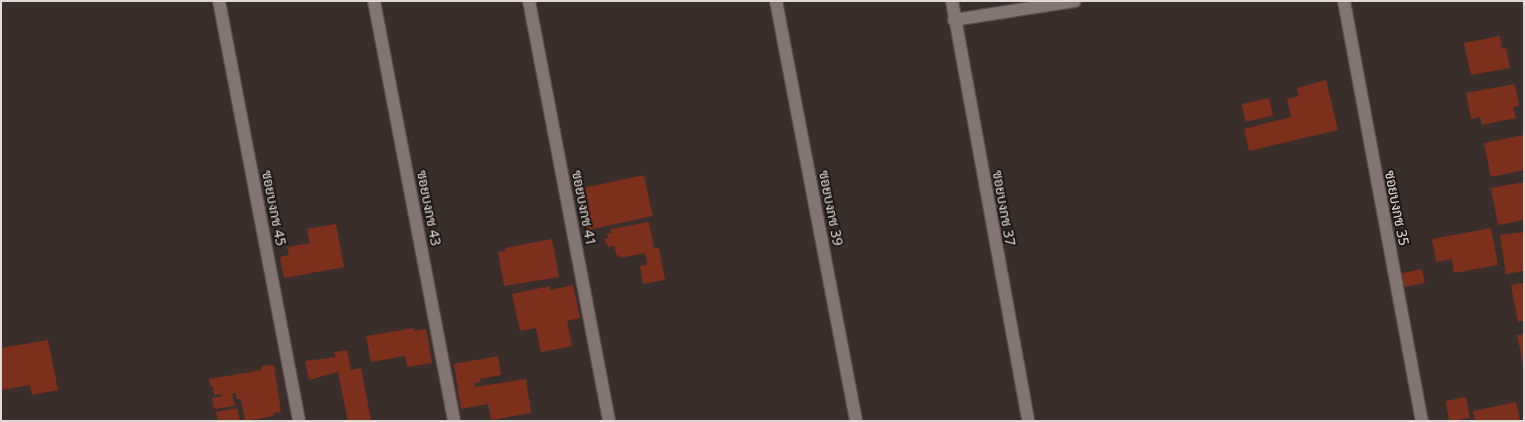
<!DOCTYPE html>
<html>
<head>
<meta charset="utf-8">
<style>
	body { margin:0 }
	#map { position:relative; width:1525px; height:422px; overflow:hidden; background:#3a2e2b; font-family:"Noto Sans",Sarabun,sans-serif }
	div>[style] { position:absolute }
	.building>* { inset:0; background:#7c2f1b; transform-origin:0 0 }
	.roads { filter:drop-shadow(1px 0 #564d4a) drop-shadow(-1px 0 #564d4a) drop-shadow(0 1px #564d4a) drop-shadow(0 -1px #564d4a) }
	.minor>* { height:12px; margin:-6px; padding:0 6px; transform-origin:6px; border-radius:6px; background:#837571 }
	span { translate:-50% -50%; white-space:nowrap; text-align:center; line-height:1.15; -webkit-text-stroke:4px #1d1816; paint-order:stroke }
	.street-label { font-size:14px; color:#e0d9d7 }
	.frame { position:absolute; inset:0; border:2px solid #e0d9d7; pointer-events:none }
</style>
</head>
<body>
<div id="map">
	<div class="building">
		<i style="clip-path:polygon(1500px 36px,1502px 49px,1506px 48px,1510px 68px,1471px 75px,1464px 43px)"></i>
		<i style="clip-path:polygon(1326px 80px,1338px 130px,1249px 151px,1244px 129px,1291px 117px,1287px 99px,1299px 96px,1297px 88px)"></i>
		<i style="clip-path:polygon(1515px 84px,1519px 106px,1513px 107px,1516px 118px,1482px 125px,1480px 117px,1471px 119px,1466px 93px)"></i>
		<i style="left:1269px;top:98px;width:18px;height:28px;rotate:77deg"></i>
		<i style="clip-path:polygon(1524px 135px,1524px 170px,1491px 177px,1484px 143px)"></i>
		<i style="left:644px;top:175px;width:42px;height:67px;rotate:78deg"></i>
		<i style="clip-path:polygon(1524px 182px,1524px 220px,1498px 225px,1491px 188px)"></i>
		<i style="clip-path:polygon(649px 222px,654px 248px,659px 248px,665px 280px,643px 284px,640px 266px,647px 265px,645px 253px,620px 258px,619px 255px,617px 256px,614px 246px,608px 247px,604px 239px,608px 238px,607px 234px,611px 233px,611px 229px)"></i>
		<i style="clip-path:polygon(336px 224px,344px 267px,284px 278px,280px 257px,289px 255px,287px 247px,310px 243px,307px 229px)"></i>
		<i style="clip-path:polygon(1491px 228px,1498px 265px,1454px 273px,1452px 259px,1436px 262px,1432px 239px)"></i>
		<i style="clip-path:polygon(1524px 232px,1524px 271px,1506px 274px,1500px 235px)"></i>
		<i style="clip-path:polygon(552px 239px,559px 277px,504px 286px,498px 252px,506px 251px,505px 248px)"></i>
		<i style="left:1422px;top:269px;width:14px;height:23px;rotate:78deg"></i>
		<i style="clip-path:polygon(1524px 283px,1524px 321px,1518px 322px,1511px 285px)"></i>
		<i style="clip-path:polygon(573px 285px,580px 318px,567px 321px,572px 346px,541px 352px,536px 328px,520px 331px,512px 294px,550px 286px,550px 290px)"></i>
		<i style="clip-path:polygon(414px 328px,414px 331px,426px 329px,432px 363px,407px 367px,405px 356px,371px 362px,366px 336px)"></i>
		<i style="clip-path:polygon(1524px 334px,1524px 364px,1523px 364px,1517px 335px)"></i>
		<i style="clip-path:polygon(48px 340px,58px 390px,32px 395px,30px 385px,1px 390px,1px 348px)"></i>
		<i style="clip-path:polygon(347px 350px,351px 370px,361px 368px,371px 420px,348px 421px,338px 372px,309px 380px,305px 361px,336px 357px,334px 352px)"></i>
		<i style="clip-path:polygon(498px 356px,501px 375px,480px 379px,481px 382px,474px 383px,475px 387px,526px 379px,531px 413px,491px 420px,488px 404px,461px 409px,454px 364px)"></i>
		<i style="clip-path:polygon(274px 365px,281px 412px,273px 413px,274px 416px,245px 421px,241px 399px,237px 399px,236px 393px,232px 394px,235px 406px,214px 409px,212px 398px,222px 396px,222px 394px,214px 395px,213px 386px,210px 386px,209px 379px,262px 370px,261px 366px)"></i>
		<i style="left:1466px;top:397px;width:21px;height:21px;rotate:79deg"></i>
		<i style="clip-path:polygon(1516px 402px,1520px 421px,1475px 421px,1473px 411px)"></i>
		<i style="clip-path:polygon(237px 408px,240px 421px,218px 421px,216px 412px)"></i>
	</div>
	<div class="roads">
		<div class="minor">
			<i style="left:219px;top:1px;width:428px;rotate:79.2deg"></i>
			<i style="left:374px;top:1px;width:428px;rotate:79.2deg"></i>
			<i style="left:529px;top:1px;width:428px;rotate:79.2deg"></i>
			<i style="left:776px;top:1px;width:428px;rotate:79.2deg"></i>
			<i style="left:952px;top:1px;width:427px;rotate:79.7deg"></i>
			<i style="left:1344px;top:1px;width:427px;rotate:79.5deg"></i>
			<i style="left:954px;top:20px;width:122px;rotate:-8.9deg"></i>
		</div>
	</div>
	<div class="street-label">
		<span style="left:274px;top:208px;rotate:79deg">ซอยบงกช 45</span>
		<span style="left:429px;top:208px;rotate:79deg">ซอยบงกช 43</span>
		<span style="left:584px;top:208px;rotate:79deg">ซอยบงกช 41</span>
		<span style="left:831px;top:208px;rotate:79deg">ซอยบงกช 39</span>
		<span style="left:1004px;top:208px;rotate:80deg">ซอยบงกช 37</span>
		<span style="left:1397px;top:208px;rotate:79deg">ซอยบงกช 35</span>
	</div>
	<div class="frame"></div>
</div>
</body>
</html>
